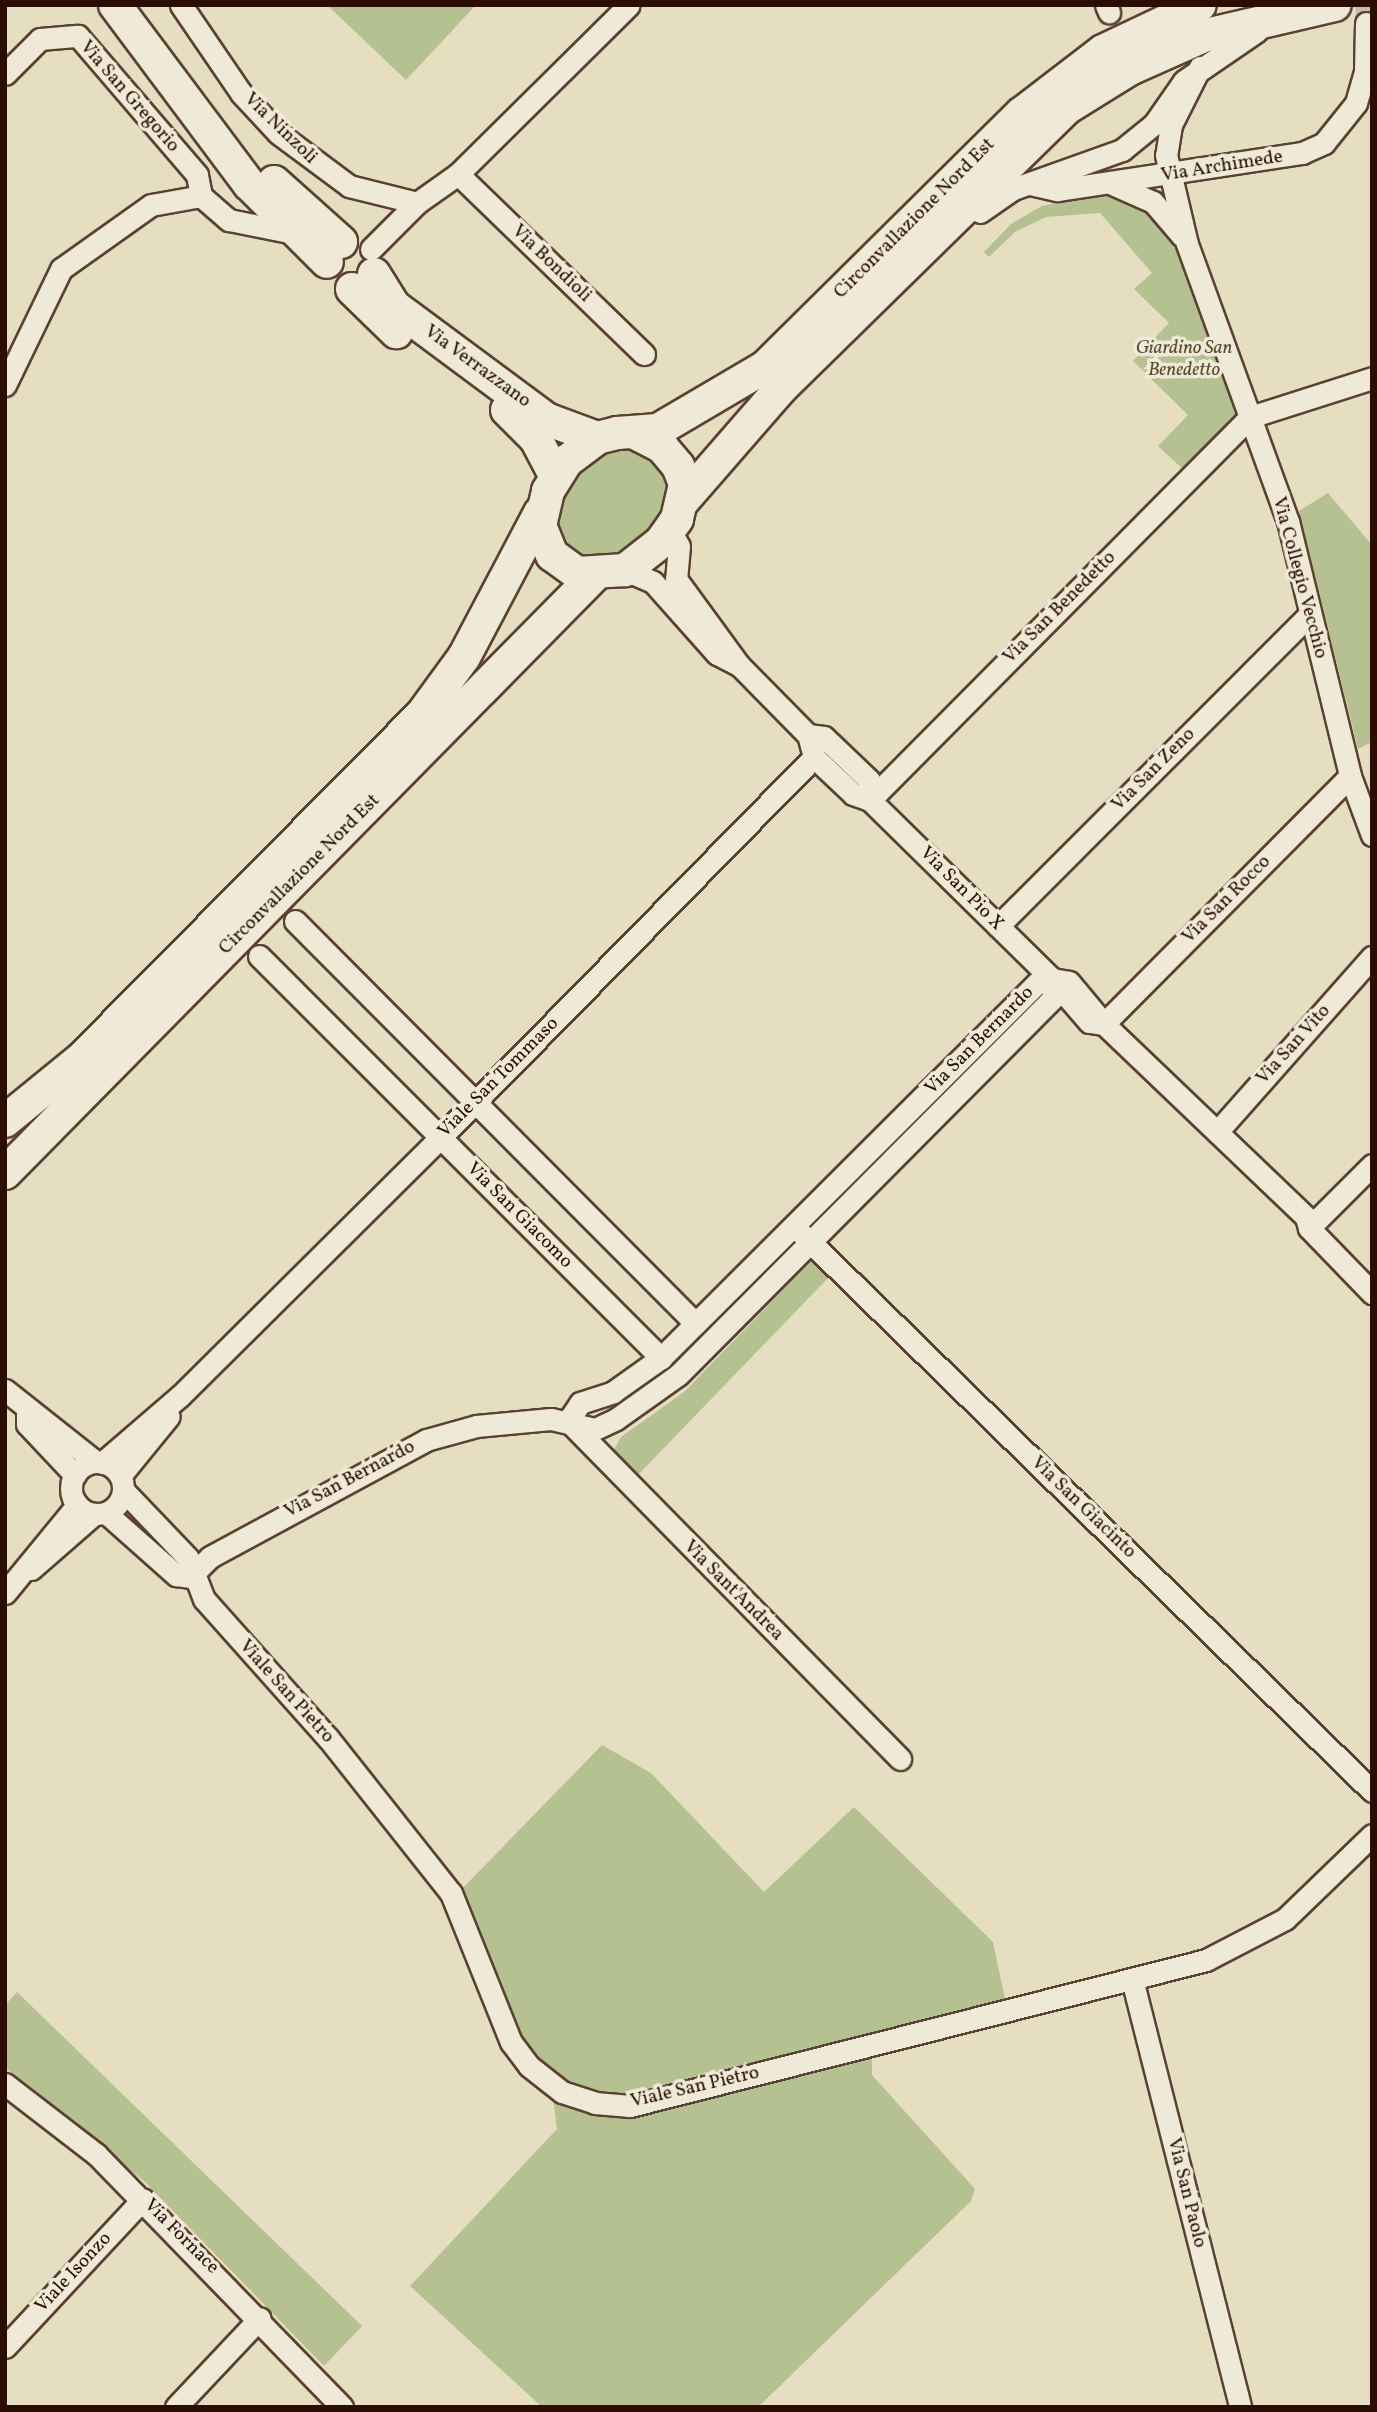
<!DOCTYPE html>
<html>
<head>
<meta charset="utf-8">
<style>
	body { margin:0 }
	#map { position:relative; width:1377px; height:2412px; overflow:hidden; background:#e6dec1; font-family:Vollkorn,serif }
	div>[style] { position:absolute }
	.green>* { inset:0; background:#b6c192 }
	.minor-tunnel>* { height:21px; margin-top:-10.5px; transform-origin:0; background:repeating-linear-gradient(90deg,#cabfa4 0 21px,transparent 0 31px) }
	.roads { filter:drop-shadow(2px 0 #5a4132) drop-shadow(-2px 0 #5a4132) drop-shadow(0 2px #5a4132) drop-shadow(0 -2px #5a4132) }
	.minor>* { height:21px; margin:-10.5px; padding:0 10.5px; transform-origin:10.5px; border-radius:10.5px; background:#efead7 }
	.minor>.ring { margin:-10.5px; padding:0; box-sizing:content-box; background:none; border:21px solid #efead7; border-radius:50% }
	.secondary>* { height:32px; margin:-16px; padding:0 16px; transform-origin:16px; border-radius:16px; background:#efead7 }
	span { translate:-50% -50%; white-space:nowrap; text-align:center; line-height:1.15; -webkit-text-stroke:7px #efead7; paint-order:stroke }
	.street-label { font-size:19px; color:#2b0d03 }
	.park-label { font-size:19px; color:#5c4c35; font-style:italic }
	.frame { position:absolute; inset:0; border:7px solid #2b0d03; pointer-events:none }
</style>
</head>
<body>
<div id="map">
	<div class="green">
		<i style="clip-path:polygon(327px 5px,476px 5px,406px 80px)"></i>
		<i style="clip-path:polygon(1108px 192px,1150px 208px,1182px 249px,1241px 414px,1187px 473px,1158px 446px,1188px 415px,1133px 361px,1169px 323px,1134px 289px,1152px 273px,1100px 213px,1046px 217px,1015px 232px,989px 257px,984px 252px,1011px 224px,1042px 206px)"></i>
		<i style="clip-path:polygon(609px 446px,644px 447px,673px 484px,667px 513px,632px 555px,582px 563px,552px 534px,565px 481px)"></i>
		<i style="clip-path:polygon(1328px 493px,1372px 545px,1372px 742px,1358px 749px,1299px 511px)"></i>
		<i style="clip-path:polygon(811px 1261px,828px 1278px,636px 1477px,612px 1453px,621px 1437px,684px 1392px)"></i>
		<i style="clip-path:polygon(602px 1745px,651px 1773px,764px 1892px,854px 1807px,993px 1942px,1007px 2009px,872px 2041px,872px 2075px,975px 2189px,971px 2201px,758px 2407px,542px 2407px,410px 2286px,557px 2129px,552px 2090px,506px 2021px,454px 1897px)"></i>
		<i style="clip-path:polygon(17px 1992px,362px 2326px,324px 2366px,145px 2182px,5px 2067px,5px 2005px)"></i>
	</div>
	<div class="minor-tunnel">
		<i style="left:1366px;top:5px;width:18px;rotate:90deg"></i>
	</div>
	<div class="roads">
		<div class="minor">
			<i style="left:181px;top:5px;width:107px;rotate:55.7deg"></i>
			<i style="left:241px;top:93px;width:54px;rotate:47.2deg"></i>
			<i style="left:278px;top:133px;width:89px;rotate:36.7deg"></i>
			<i style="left:349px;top:186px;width:70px;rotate:14deg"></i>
			<i style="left:1106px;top:5px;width:8px;rotate:67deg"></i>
			<i style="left:1200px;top:67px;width:65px;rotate:116.6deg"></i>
			<i style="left:1171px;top:125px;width:30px;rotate:99deg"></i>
			<i style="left:1166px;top:155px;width:91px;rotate:76.7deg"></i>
			<i style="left:1187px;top:244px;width:295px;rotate:70deg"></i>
			<i style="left:1288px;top:521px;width:262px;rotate:76.3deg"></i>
			<i style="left:1350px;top:776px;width:63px;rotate:69.6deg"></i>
			<i style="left:5px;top:74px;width:49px;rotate:-45deg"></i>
			<i style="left:40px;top:39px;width:38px;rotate:-5deg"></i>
			<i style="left:78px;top:36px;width:183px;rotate:49.4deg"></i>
			<i style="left:197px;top:175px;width:21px;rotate:79deg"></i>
			<i style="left:458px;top:174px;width:259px;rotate:44.1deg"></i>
			<i style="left:1030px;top:184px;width:28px;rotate:13deg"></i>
			<i style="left:1057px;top:190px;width:248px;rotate:-8.6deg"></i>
			<i style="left:1302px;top:153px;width:24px;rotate:-24deg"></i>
			<i style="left:1324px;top:143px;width:51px;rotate:-51.3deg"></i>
			<i style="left:1356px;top:103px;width:32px;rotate:-74deg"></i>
			<i style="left:1365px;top:72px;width:49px;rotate:-88.8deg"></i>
			<i style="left:1112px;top:184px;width:45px;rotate:23.7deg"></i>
			<i style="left:1153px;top:202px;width:45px;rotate:49.5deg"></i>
			<i style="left:980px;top:212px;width:40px;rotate:-34.9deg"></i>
			<i style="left:1013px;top:189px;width:116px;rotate:-19.7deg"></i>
			<i style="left:1122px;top:150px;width:41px;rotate:-39.1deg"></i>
			<i style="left:1154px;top:124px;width:52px;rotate:-55.1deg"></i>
			<i style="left:1184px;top:81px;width:88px;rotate:-34.4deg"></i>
			<i style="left:371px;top:249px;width:65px;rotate:-45deg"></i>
			<i style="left:417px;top:203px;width:50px;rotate:-35.3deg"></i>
			<i style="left:458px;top:174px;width:240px;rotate:-44.7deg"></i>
			<i style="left:5px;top:385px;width:129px;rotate:-64.2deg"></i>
			<i style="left:61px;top:269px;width:110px;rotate:-35.4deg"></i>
			<i style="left:151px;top:205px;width:51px;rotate:-10.2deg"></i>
			<i style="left:201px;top:196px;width:37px;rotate:41deg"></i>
			<i style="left:229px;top:220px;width:66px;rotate:11.3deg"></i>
			<i style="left:670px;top:530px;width:18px;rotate:61deg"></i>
			<i style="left:679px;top:546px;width:33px;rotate:95deg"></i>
			<i style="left:676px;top:579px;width:107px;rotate:53.8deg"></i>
			<i style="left:625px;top:570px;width:30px;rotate:23deg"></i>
			<i style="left:653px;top:582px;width:96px;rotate:48.4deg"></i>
			<i style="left:717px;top:654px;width:25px;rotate:27deg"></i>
			<i style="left:739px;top:665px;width:98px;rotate:45.4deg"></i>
			<i style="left:808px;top:735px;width:16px;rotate:7deg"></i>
			<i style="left:824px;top:737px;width:62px;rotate:43.7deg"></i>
			<i style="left:869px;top:780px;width:20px;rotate:87deg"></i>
			<i style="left:1350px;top:776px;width:349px;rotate:134.8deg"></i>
			<i style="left:1104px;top:1024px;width:279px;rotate:43.7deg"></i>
			<i style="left:1306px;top:1217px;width:11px;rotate:75deg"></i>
			<i style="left:1309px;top:1228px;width:91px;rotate:45.9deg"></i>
			<i style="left:870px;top:800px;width:540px;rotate:-45.23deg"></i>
			<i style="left:1250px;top:417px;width:128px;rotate:-17.7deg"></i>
			<i style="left:295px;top:921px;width:567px;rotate:45.14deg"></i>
			<i style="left:998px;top:926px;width:441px;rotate:-45deg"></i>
			<i style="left:259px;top:956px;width:569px;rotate:45deg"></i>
			<i style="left:1217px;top:1132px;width:234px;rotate:-48.5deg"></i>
			<i style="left:1309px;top:1228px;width:89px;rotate:-45deg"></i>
			<i style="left:800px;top:1232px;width:800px;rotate:44.34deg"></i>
			<i style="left:5px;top:1390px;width:116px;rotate:38.4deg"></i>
			<i style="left:27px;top:1412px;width:12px;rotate:90deg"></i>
			<i style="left:27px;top:1424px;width:70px;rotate:46.7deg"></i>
			<i style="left:568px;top:1421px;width:22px;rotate:-56deg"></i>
			<i style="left:580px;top:1403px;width:35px;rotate:-18deg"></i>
			<i style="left:613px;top:1392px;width:59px;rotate:-35.3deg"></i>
			<i style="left:661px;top:1358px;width:531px;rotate:-44.92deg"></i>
			<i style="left:1037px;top:983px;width:16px;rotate:-15deg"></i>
			<i style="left:1052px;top:979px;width:17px;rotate:10deg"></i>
			<i style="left:1069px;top:982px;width:55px;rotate:50.2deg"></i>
			<i style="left:1104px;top:1024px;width:15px;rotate:-172deg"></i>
			<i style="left:1089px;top:1022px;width:57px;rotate:-130.7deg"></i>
			<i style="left:1052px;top:979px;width:255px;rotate:-135.5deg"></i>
			<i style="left:870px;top:800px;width:18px;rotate:-161deg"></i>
			<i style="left:853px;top:794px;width:54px;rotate:-136.5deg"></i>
			<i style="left:814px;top:757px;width:23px;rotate:-105deg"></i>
			<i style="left:570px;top:1423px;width:471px;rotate:45.5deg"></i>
			<i class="ring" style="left:71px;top:1462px;width:31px;height:31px"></i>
			<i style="left:102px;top:1463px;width:103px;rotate:-40.7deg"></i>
			<i style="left:180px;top:1396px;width:366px;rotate:-44.8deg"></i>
			<i style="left:440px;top:1138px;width:534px;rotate:-45.53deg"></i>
			<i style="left:120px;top:1476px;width:77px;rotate:-50.8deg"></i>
			<i style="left:123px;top:1490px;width:94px;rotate:46.3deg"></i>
			<i style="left:188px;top:1558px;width:44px;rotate:68.7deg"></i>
			<i style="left:204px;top:1599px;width:186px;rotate:48.3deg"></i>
			<i style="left:328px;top:1738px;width:198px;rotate:51.6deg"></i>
			<i style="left:451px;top:1893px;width:161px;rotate:68.1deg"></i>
			<i style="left:511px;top:2042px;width:30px;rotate:53deg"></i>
			<i style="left:529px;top:2066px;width:42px;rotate:38.2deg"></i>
			<i style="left:562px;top:2092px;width:35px;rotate:18deg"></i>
			<i style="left:595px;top:2103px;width:35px;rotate:5deg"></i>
			<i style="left:630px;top:2106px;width:594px;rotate:-14.22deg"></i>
			<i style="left:1206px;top:1960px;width:89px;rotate:-27.4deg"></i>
			<i style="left:1285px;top:1919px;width:121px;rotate:-44deg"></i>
			<i style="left:106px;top:1513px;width:94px;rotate:41.5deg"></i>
			<i style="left:176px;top:1575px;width:14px;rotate:8deg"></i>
			<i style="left:31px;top:1569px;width:84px;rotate:-41.1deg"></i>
			<i style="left:190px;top:1577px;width:28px;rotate:-45deg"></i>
			<i style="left:210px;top:1557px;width:246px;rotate:-28.4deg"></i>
			<i style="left:426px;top:1440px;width:52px;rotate:-15.6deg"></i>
			<i style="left:476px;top:1426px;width:75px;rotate:-5.3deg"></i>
			<i style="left:551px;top:1419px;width:45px;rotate:12.8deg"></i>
			<i style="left:595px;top:1429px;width:23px;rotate:-25deg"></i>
			<i style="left:616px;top:1419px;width:76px;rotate:-35.4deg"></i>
			<i style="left:678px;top:1375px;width:532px;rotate:-45.15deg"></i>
			<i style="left:1053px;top:998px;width:19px;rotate:-93deg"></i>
			<i style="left:5px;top:1593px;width:114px;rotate:-50.7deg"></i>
			<i style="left:1132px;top:1979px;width:441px;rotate:75.8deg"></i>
			<i style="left:5px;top:2084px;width:115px;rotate:37.6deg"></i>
			<i style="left:96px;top:2154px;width:353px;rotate:45.8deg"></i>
			<i style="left:5px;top:2347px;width:202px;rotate:-47deg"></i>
			<i style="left:176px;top:2407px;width:122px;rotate:-46.7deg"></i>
		</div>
		<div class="secondary">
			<i style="left:115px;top:5px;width:224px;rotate:53.2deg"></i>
			<i style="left:249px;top:184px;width:110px;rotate:45deg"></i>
			<i style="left:274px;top:182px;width:90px;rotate:41.8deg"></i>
			<i style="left:374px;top:274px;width:38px;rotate:58deg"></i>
			<i style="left:394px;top:306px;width:189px;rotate:36.6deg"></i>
			<i style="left:546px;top:419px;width:54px;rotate:20.4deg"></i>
			<i style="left:352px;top:289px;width:62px;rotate:44.3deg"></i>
			<i style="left:507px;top:410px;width:41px;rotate:45deg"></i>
			<i style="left:536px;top:439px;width:43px;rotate:62.2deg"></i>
			<i style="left:633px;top:432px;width:33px;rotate:27deg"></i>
			<i style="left:662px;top:447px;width:25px;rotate:50deg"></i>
			<i style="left:678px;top:466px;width:19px;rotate:69deg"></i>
			<i style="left:685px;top:484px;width:36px;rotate:103deg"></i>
			<i style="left:677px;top:519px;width:28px;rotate:125deg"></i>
			<i style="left:661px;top:542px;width:46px;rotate:142.1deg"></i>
			<i style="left:625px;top:570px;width:48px;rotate:176.4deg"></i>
			<i style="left:577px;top:573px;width:31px;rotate:-144deg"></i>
			<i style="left:552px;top:555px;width:31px;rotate:-112deg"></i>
			<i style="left:540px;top:526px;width:36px;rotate:-77deg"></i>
			<i style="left:548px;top:491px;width:36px;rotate:-58deg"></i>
			<i style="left:567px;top:461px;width:38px;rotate:-37deg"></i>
			<i style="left:597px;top:438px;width:21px;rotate:-14deg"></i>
			<i style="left:617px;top:433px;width:41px;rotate:-4.2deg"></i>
			<i style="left:658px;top:430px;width:124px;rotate:-30.5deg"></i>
			<i style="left:765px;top:367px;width:360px;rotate:-44.7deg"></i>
			<i style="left:1021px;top:114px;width:103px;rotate:-37.5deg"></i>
			<i style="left:1103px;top:51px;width:107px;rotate:-25.4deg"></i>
			<i style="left:682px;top:502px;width:151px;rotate:-49deg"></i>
			<i style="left:781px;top:388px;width:400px;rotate:-44.4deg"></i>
			<i style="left:1067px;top:108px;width:74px;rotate:-31.8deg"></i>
			<i style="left:1130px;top:69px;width:83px;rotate:-24.1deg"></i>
			<i style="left:1206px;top:35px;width:132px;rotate:-13.1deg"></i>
			<i style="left:5px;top:1121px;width:98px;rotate:-39.2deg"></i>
			<i style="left:81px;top:1059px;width:486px;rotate:-45.3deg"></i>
			<i style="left:423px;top:713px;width:69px;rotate:-53.8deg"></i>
			<i style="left:464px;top:657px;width:163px;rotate:-62.2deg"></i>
			<i style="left:5px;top:1173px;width:837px;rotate:-45.39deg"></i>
		</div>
	</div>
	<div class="street-label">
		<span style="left:129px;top:97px;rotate:49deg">Via San Gregorio</span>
		<span style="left:280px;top:129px;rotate:44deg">Via Ninzoli</span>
		<span style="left:1222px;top:167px;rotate:-9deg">Via Archimede</span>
		<span style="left:915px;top:219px;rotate:-45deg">Circonvallazione Nord Est</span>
		<span style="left:551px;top:264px;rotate:44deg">Via Bondioli</span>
		<span style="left:477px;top:367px;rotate:36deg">Via Verrazzano</span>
		<span style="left:1299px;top:578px;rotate:75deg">Via Collegio Vecchio</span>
		<span style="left:1060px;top:608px;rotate:-45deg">Via San Benedetto</span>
		<span style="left:1154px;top:770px;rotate:-45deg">Via San Zeno</span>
		<span style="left:300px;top:875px;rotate:-45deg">Circonvallazione Nord Est</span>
		<span style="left:961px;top:889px;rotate:45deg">Via San Pio X</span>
		<span style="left:1227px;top:900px;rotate:-45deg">Via San Rocco</span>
		<span style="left:980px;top:1041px;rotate:-45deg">Via San Bernardo</span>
		<span style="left:1294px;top:1045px;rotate:-48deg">Via San Vito</span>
		<span style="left:499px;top:1078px;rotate:-45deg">Viale San Tommaso</span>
		<span style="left:519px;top:1216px;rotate:45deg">Via San Giacomo</span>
		<span style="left:350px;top:1480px;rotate:-28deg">Via San Bernardo</span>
		<span style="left:1083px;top:1508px;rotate:44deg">Via San Giacinto</span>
		<span style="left:733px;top:1591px;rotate:45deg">Via Sant'Andrea</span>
		<span style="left:286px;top:1692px;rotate:48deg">Viale San Pietro</span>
		<span style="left:695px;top:2088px;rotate:-13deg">Viale San Pietro</span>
		<span style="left:1186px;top:2193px;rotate:76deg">Via San Paolo</span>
		<span style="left:181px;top:2237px;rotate:45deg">Via Fornace</span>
		<span style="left:74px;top:2273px;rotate:-47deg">Viale Isonzo</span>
	</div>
	<div class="park-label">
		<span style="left:1184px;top:360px">Giardino San<br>Benedetto</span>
	</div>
	<div class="frame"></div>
</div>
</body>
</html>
